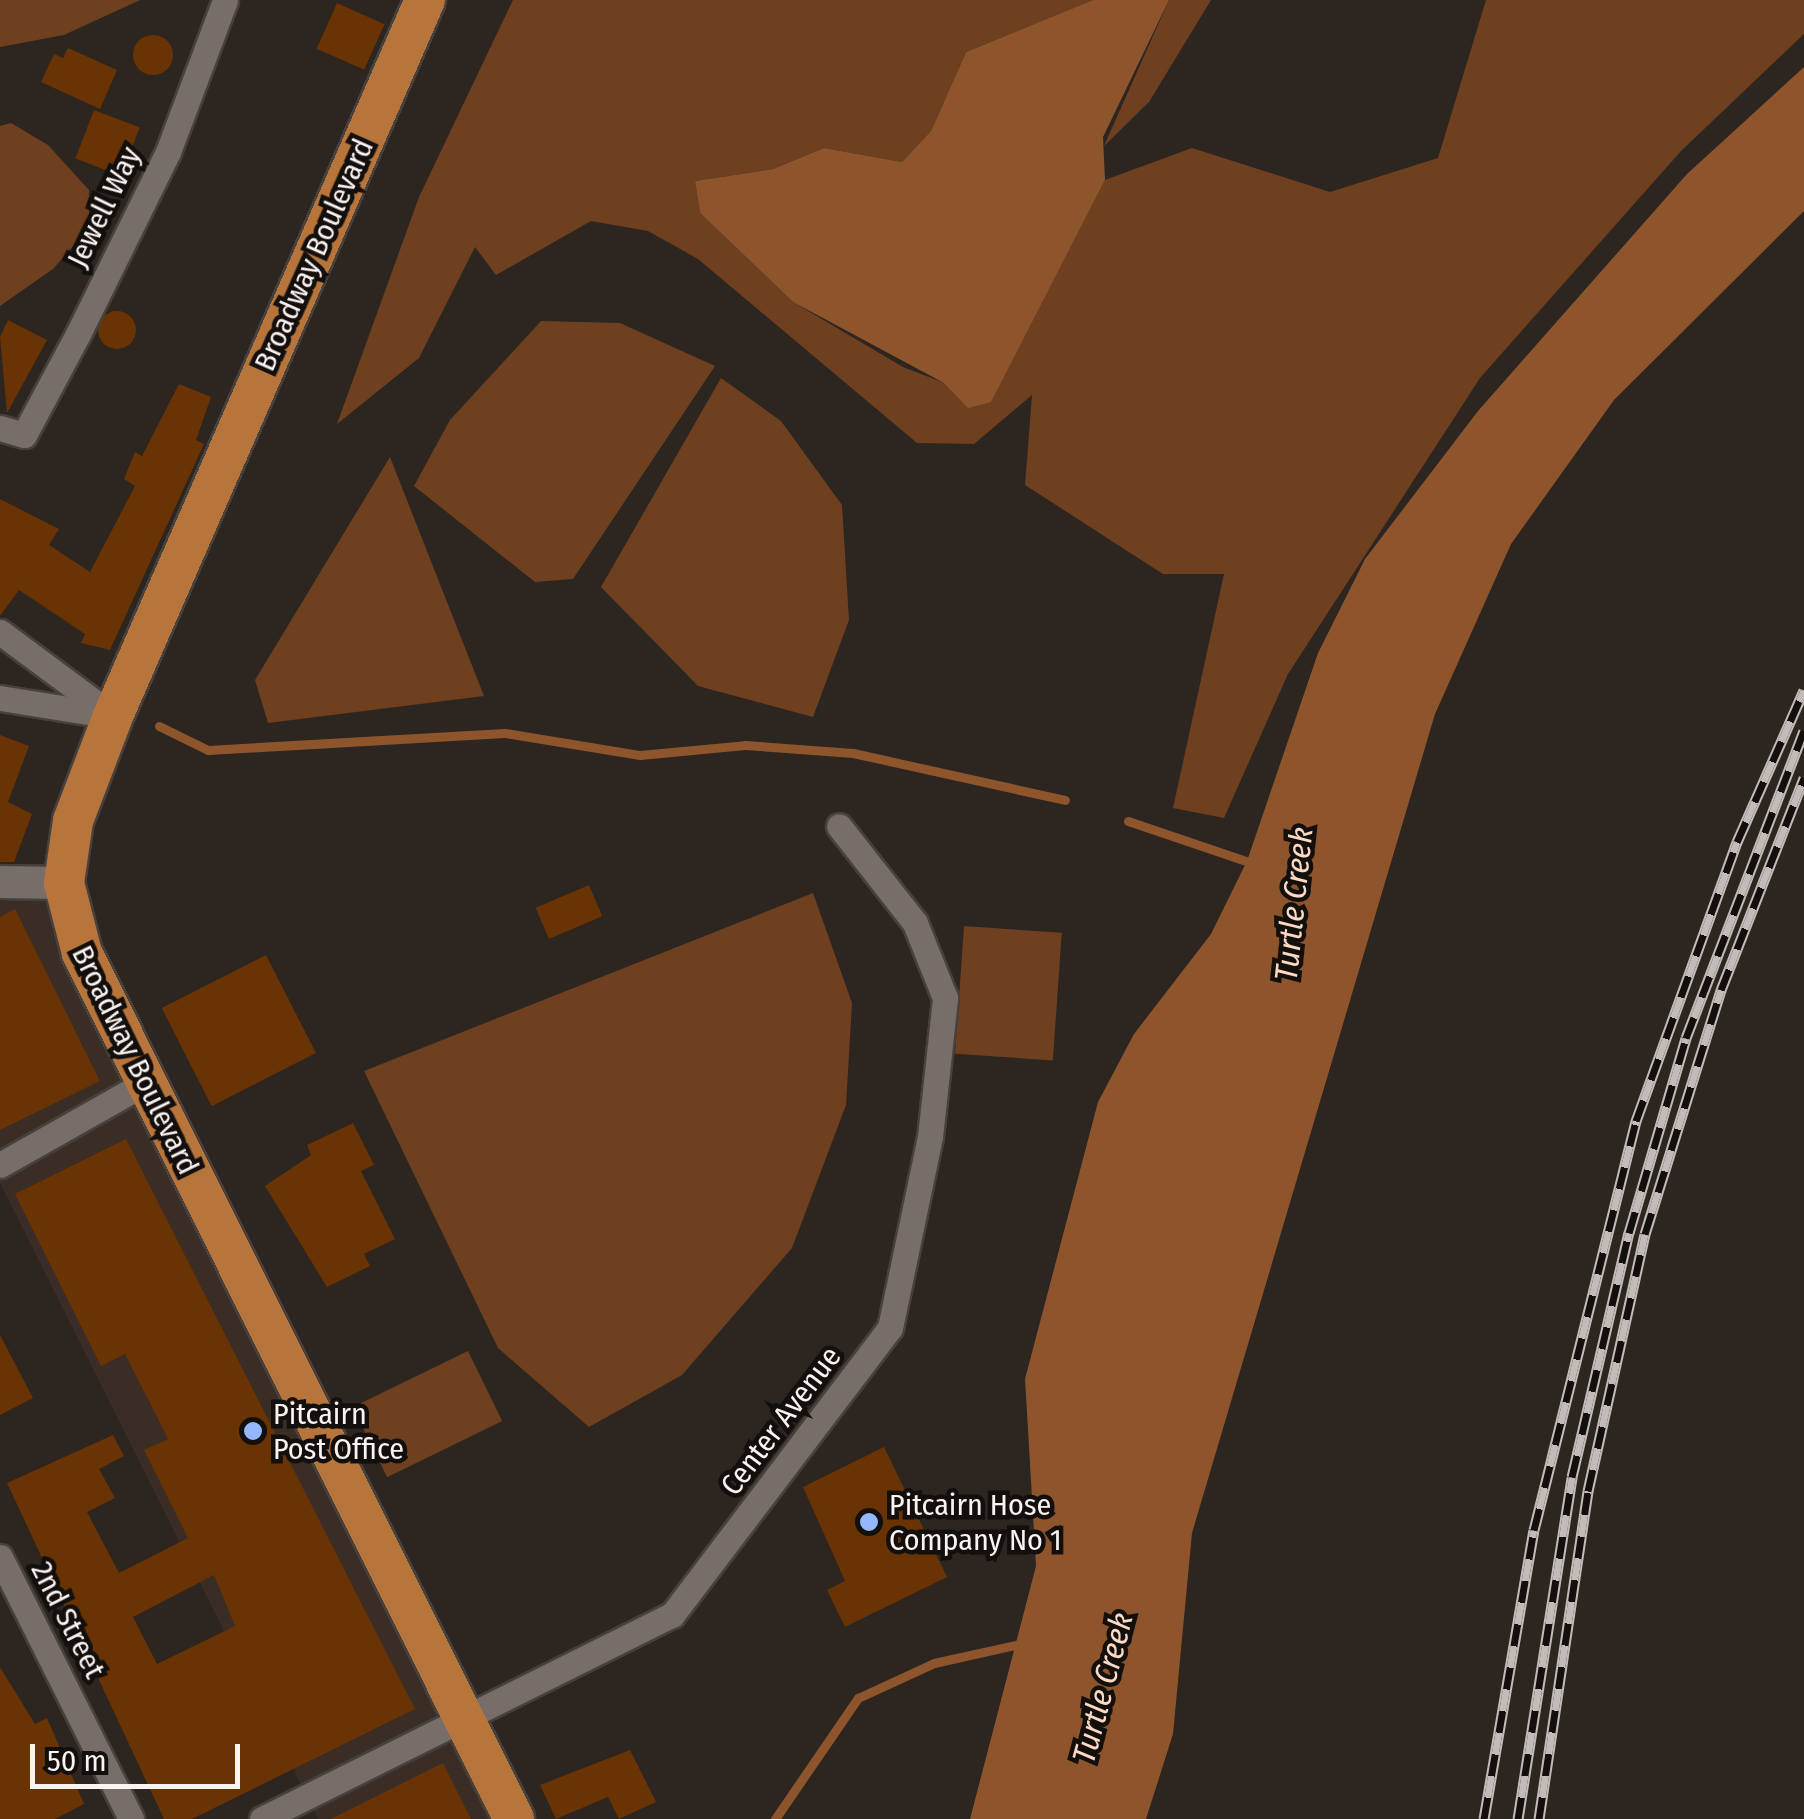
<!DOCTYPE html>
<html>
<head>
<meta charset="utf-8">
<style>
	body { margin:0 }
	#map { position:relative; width:1804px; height:1819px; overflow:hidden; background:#2c2520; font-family:"Fira Sans Condensed",sans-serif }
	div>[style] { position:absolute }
	.built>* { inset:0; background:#3a2d25 }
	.green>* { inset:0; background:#6e401f; transform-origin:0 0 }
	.water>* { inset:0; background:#8e552c }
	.stream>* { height:9px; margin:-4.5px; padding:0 4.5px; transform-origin:4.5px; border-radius:4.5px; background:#8e552c }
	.building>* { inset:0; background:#693303; transform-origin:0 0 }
	.round { border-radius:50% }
	.roads { filter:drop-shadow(2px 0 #47413d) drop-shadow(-2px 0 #47413d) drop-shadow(0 2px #47413d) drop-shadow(0 -2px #47413d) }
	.minor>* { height:25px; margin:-12.5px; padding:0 12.5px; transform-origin:12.5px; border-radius:12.5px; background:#776e69 }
	.tertiary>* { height:32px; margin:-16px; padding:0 16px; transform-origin:16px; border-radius:16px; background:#776e69 }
	.primary>* { height:40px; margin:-20px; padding:0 20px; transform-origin:20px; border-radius:20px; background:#b7743b }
	.rail>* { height:11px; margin-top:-5.5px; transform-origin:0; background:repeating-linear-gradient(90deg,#120f0d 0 22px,#c2bcb9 0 44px); box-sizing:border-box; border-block:2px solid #c2bcb9 }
	.dots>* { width:28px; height:28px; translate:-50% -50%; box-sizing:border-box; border:5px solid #120f0d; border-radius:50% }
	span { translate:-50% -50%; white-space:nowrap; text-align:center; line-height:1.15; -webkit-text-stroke:9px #120f0d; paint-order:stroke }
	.street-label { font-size:30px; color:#f9f4f1 }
	.poi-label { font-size:30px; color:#f9f4f1 }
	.left { translate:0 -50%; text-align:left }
	.water-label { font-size:32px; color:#fdd9c3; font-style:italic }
	.scale { position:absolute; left:30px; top:1744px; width:210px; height:45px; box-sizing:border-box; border:5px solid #f9f4f1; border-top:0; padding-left:12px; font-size:30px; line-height:35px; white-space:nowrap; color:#f9f4f1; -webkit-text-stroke:8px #120f0d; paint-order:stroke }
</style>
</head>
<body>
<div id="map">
	<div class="built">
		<i style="clip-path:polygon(0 882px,64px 883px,514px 1819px,318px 1819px,0 1183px)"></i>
	</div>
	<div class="green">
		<i style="clip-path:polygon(0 0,140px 0,64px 35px,0 47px)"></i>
		<i style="clip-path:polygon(513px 0,1093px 0,966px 52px,931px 131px,902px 162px,824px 148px,773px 169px,695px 181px,700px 213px,793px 302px,903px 367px,991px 401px,1105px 180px,1192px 148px,1330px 192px,1438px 158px,1486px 0,1804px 0,1804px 34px,1681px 151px,1480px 378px,1288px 674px,1224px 818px,1173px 808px,1224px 574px,1163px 574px,1025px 485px,1032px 395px,974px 444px,917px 443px,698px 259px,648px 231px,591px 221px,496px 275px,475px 247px,419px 358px,337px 424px,419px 197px)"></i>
		<i style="clip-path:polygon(1169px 0,1211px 0,1149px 102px,1104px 146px)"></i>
		<i style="clip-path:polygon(11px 123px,48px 145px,89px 190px,89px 228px,53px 269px,0 306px,0 126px)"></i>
		<i style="clip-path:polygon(541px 321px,620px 323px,715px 366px,573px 579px,535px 582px,414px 486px,450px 420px)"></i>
		<i style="clip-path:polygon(721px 378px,781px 421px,842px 505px,849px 620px,813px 717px,698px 686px,601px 587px)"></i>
		<i style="clip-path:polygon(390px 457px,484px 696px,268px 723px,255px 680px)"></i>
		<i style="clip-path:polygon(813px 893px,852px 1003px,846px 1105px,792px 1248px,682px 1375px,589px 1427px,498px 1348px,364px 1071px)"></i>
		<i style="left:964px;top:926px;width:98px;height:128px;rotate:4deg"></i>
		<i style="left:468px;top:1351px;width:78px;height:128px;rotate:64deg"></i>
	</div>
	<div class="water">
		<i style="clip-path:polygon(1093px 0,1169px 0,1103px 137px,1105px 180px,991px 402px,968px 408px,944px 383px,793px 302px,700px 213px,695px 181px,773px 169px,824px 148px,902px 162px,931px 131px,966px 52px)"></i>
		<i style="clip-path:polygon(1804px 67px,1804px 211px,1614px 400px,1511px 544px,1435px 714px,1192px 1533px,1173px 1734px,1146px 1819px,970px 1819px,1036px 1566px,1025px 1379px,1098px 1102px,1134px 1034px,1211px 934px,1247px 861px,1318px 653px,1365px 559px,1478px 411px,1687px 174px)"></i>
	</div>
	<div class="stream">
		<i style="left:159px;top:726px;width:55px;rotate:26.1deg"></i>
		<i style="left:208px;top:750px;width:297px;rotate:-3.3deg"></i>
		<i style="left:505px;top:733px;width:137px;rotate:9.3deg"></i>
		<i style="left:640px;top:755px;width:105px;rotate:-5.4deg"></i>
		<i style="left:745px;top:745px;width:108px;rotate:4.2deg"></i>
		<i style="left:853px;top:753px;width:217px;rotate:12.5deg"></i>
		<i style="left:1128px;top:821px;width:137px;rotate:18.7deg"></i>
		<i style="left:775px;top:1819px;width:147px;rotate:-55.6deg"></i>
		<i style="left:858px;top:1698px;width:84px;rotate:-24.7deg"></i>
		<i style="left:934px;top:1663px;width:92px;rotate:-12.5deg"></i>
	</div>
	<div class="building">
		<i style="left:337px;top:3px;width:52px;height:50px;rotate:24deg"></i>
		<i class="round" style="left:133px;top:35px;width:40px;height:40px"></i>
		<i style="clip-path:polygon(68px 48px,117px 70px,100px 109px,41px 82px,54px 54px,63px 58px)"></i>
		<i style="left:94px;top:110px;width:49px;height:52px;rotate:21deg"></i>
		<i class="round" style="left:98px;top:311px;width:38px;height:38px"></i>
		<i style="clip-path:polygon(8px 320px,47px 340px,7px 413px,0 337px)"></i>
		<i style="clip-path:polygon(179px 384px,211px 397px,196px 440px,204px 444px,110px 650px,81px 643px,85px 634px,19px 590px,0 616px,0 499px,59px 529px,49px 545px,90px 572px,135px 486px,124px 479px,135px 452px,142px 456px)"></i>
		<i style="clip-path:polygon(0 735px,29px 746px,8px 802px,32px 814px,14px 862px,0 862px)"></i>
		<i style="left:589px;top:885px;width:34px;height:58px;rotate:67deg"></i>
		<i style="clip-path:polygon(15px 909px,100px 1081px,0 1130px,0 917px)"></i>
		<i style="left:266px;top:955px;width:110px;height:117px;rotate:63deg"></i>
		<i style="clip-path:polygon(353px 1123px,374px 1165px,361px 1171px,395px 1239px,364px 1254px,370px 1266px,327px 1287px,265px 1186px,311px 1155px,307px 1145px)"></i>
		<i style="clip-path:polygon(evenodd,126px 1139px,415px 1709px,192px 1819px,164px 1819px,7px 1483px,113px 1435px,124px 1456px,99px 1469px,115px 1498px,87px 1512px,119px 1573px,188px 1538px,144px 1450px,168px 1439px,125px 1354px,101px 1366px,15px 1194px,126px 1139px,214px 1575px,235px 1626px,157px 1664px,133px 1617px,214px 1575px)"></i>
		<i style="clip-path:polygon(0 1335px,33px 1398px,0 1415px)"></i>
		<i style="clip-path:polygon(884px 1447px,947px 1577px,845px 1627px,827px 1590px,845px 1581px,803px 1487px)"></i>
		<i style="clip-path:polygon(0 1667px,35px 1724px,47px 1718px,84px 1804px,55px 1819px,0 1819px)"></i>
		<i style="clip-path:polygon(630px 1750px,656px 1802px,619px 1819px,608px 1797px,556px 1819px,540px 1785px)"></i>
		<i style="clip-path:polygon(443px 1763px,471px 1819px,331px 1819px)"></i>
	</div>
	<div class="roads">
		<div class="minor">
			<i style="left:0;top:428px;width:25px;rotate:16deg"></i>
			<i style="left:24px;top:435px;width:115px;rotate:-61.9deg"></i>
			<i style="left:78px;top:334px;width:203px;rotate:-63.7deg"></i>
			<i style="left:168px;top:152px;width:162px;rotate:-69.4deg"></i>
			<i style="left:0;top:632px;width:141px;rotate:36.6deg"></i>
			<i style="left:0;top:698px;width:114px;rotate:9.1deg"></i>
			<i style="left:0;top:1165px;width:167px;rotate:-29.5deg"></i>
			<i style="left:0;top:1557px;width:293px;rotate:63.4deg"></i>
			<i style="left:262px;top:1819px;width:458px;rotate:-26.5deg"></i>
			<i style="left:672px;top:1615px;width:360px;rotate:-52.8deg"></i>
			<i style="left:890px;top:1328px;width:195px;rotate:-78.2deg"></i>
			<i style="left:930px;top:1137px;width:140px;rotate:-83.8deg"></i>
			<i style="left:945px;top:998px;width:81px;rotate:-111.8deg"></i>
			<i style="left:915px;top:923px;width:123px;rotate:-128.1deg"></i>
		</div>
		<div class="tertiary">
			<i style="left:0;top:882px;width:64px;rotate:0.9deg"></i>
		</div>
		<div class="primary">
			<i style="left:425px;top:0;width:781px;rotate:113.55deg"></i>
			<i style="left:113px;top:716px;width:112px;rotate:110.9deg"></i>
			<i style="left:73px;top:821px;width:63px;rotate:98.3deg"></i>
			<i style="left:64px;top:883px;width:72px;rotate:75.6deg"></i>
			<i style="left:82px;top:953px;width:968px;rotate:63.49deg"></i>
		</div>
	</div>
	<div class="rail">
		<i style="left:1484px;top:1819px;width:293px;rotate:-80.2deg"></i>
		<i style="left:1534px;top:1530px;width:422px;rotate:-76deg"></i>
		<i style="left:1636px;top:1121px;width:297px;rotate:-70.1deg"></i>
		<i style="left:1737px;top:842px;width:166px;rotate:-66.2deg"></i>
		<i style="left:1518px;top:1819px;width:346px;rotate:-81deg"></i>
		<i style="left:1572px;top:1477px;width:251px;rotate:-76.9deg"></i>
		<i style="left:1629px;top:1233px;width:203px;rotate:-73.7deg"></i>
		<i style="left:1686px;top:1038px;width:329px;rotate:-69deg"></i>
		<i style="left:1539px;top:1819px;width:332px;rotate:-81.5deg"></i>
		<i style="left:1588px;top:1491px;width:263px;rotate:-77.5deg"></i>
		<i style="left:1645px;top:1234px;width:256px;rotate:-72.7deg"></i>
		<i style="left:1721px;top:990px;width:228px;rotate:-68.6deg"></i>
	</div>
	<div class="dots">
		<i style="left:253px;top:1431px;background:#95b7fd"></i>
		<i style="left:869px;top:1522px;background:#95b7fd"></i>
	</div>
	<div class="street-label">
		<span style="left:104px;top:207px;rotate:-64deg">Jewell Way</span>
		<span style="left:314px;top:255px;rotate:-66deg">Broadway Boulevard</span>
		<span style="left:135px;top:1060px;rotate:64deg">Broadway Boulevard</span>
		<span style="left:781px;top:1421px;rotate:-53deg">Center Avenue</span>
		<span style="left:68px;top:1620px;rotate:63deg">2nd Street</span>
	</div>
	<div class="poi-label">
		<span class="left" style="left:273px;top:1431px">Pitcairn<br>Post Office</span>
		<span class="left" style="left:889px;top:1522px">Pitcairn Hose<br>Company No 1</span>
	</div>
	<div class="water-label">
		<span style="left:1294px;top:904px;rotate:-84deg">Turtle Creek</span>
		<span style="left:1103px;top:1688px;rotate:-75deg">Turtle Creek</span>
	</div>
	<div class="scale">50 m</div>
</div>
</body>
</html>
